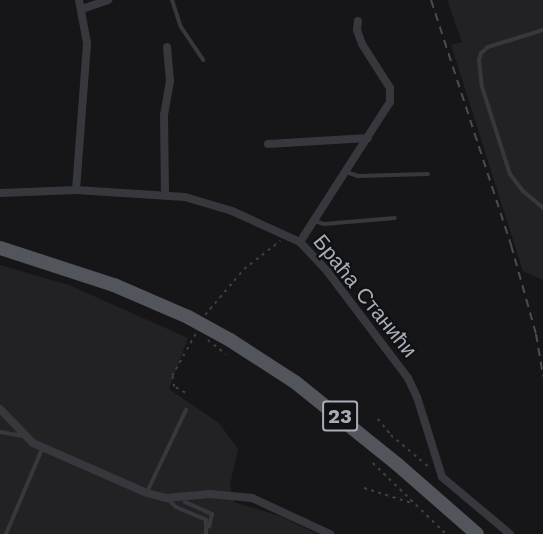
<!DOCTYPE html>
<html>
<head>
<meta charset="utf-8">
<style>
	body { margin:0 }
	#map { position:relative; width:543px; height:534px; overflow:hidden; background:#161618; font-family:"Work Sans",sans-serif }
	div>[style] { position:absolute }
	.built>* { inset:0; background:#222225 }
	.path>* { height:1.5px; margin-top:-0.75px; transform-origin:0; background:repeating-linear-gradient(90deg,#3d3f44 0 3px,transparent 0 7.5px) }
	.service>* { height:4px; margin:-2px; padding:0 2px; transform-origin:2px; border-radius:2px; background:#37383d }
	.minor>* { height:8px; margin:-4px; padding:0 4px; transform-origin:4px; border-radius:4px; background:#37383d }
	.primary>* { height:14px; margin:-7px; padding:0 7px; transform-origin:7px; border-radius:7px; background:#53555c }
	.rail>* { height:2px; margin-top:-1px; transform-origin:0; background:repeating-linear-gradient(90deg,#4a4c52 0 8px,transparent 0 14px) }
	.primary-bridge>* { height:14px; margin:-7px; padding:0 7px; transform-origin:7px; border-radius:7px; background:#53555c }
	span { translate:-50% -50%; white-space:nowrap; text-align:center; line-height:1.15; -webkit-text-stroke:4.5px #111113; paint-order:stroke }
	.shield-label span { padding:2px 4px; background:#111113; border:2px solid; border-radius:4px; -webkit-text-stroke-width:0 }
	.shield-label { font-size:20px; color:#a8adb8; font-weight:700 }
	.street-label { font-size:21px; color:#a8adb8 }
</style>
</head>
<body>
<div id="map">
	<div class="built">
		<i style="clip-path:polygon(447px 0,543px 0,543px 280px,523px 271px,451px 45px,462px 42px)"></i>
		<i style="clip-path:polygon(0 265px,69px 285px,188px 338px,169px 389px,219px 423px,238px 449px,230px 485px,234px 502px,280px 516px,317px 534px,0 534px)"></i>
	</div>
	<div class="path">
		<i style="left:205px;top:315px;width:60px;rotate:-49.7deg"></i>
		<i style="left:244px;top:269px;width:46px;rotate:-37.9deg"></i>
		<i style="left:208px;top:340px;width:23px;rotate:38deg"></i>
		<i style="left:185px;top:393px;width:13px;rotate:-151deg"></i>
		<i style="left:174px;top:387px;width:11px;rotate:-100deg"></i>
		<i style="left:172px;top:376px;width:49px;rotate:-60.8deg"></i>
		<i style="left:378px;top:419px;width:21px;rotate:51deg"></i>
		<i style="left:391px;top:435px;width:50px;rotate:40.1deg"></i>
		<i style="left:373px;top:463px;width:102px;rotate:44.2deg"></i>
		<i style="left:364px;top:488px;width:50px;rotate:17.4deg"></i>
	</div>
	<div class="service">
		<i style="left:172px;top:0;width:28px;rotate:72deg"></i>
		<i style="left:181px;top:27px;width:40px;rotate:56deg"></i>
		<i style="left:543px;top:30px;width:58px;rotate:162.8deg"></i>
		<i style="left:488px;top:47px;width:9px;rotate:139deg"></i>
		<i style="left:481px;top:53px;width:7px;rotate:106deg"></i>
		<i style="left:479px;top:60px;width:27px;rotate:84deg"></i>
		<i style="left:482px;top:87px;width:91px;rotate:72.2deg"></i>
		<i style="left:510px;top:174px;width:21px;rotate:53deg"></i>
		<i style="left:523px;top:191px;width:26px;rotate:40deg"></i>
		<i style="left:346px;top:172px;width:13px;rotate:18deg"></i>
		<i style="left:358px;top:176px;width:70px;rotate:-1.6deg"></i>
		<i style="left:315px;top:221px;width:9px;rotate:18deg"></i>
		<i style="left:324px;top:224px;width:71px;rotate:-4.8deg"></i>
		<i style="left:0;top:432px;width:23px;rotate:10deg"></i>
		<i style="left:147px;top:492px;width:91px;rotate:-64.6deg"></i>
		<i style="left:169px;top:500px;width:10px;rotate:45deg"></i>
		<i style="left:176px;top:507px;width:33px;rotate:23deg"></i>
		<i style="left:206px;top:520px;width:14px;rotate:90deg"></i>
		<i style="left:185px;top:502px;width:30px;rotate:24deg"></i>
		<i style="left:212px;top:514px;width:13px;rotate:103deg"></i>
		<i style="left:6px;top:534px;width:95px;rotate:-67deg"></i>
	</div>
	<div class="minor">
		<i style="left:82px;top:9px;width:28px;rotate:-19deg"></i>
		<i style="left:268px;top:144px;width:100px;rotate:-3.4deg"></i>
		<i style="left:76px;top:190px;width:147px;rotate:-85.7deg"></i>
		<i style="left:87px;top:43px;width:44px;rotate:-100.5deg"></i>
		<i style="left:0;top:193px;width:76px;rotate:-2.3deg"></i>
		<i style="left:76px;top:190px;width:109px;rotate:3.7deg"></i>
		<i style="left:185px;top:197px;width:49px;rotate:16.6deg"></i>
		<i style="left:232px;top:211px;width:75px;rotate:24.5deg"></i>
		<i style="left:300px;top:242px;width:40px;rotate:47deg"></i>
		<i style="left:327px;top:271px;width:134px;rotate:52.9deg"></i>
		<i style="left:408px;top:378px;width:21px;rotate:65deg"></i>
		<i style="left:417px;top:397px;width:84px;rotate:72.6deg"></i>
		<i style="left:442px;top:477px;width:89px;rotate:40deg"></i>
		<i style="left:165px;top:195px;width:80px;rotate:-90.7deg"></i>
		<i style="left:164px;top:115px;width:35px;rotate:-80deg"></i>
		<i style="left:170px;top:81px;width:34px;rotate:-95deg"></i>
		<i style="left:300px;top:242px;width:166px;rotate:-57.3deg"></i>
		<i style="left:390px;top:102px;width:14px;rotate:-90deg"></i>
		<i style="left:390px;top:88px;width:52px;rotate:-122.5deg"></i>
		<i style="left:362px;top:44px;width:15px;rotate:-110deg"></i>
		<i style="left:357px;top:30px;width:9px;rotate:-84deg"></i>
		<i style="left:0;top:409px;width:47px;rotate:45.9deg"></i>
		<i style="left:33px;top:443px;width:124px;rotate:23.7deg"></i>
		<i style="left:147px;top:493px;width:20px;rotate:15deg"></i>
		<i style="left:166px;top:498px;width:44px;rotate:-5.2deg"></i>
		<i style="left:210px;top:494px;width:42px;rotate:5.4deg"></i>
		<i style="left:252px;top:498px;width:86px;rotate:24.8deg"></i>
	</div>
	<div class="primary">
		<i style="left:0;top:248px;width:120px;rotate:18deg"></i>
		<i style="left:114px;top:285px;width:81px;rotate:23.4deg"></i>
	</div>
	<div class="rail">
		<i style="left:431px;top:0;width:258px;rotate:71.9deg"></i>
		<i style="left:511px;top:245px;width:92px;rotate:74.3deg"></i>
		<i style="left:536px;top:334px;width:43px;rotate:80.5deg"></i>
	</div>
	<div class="primary-bridge">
		<i style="left:188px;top:317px;width:48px;rotate:28.7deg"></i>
		<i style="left:230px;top:340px;width:77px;rotate:32.9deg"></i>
		<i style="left:295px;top:382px;width:131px;rotate:38.8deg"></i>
		<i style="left:397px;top:464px;width:106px;rotate:41.2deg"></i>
	</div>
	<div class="shield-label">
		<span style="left:340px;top:416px">23</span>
	</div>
	<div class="street-label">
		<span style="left:365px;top:296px;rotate:51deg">Браћа Станићи</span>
	</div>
</div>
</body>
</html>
